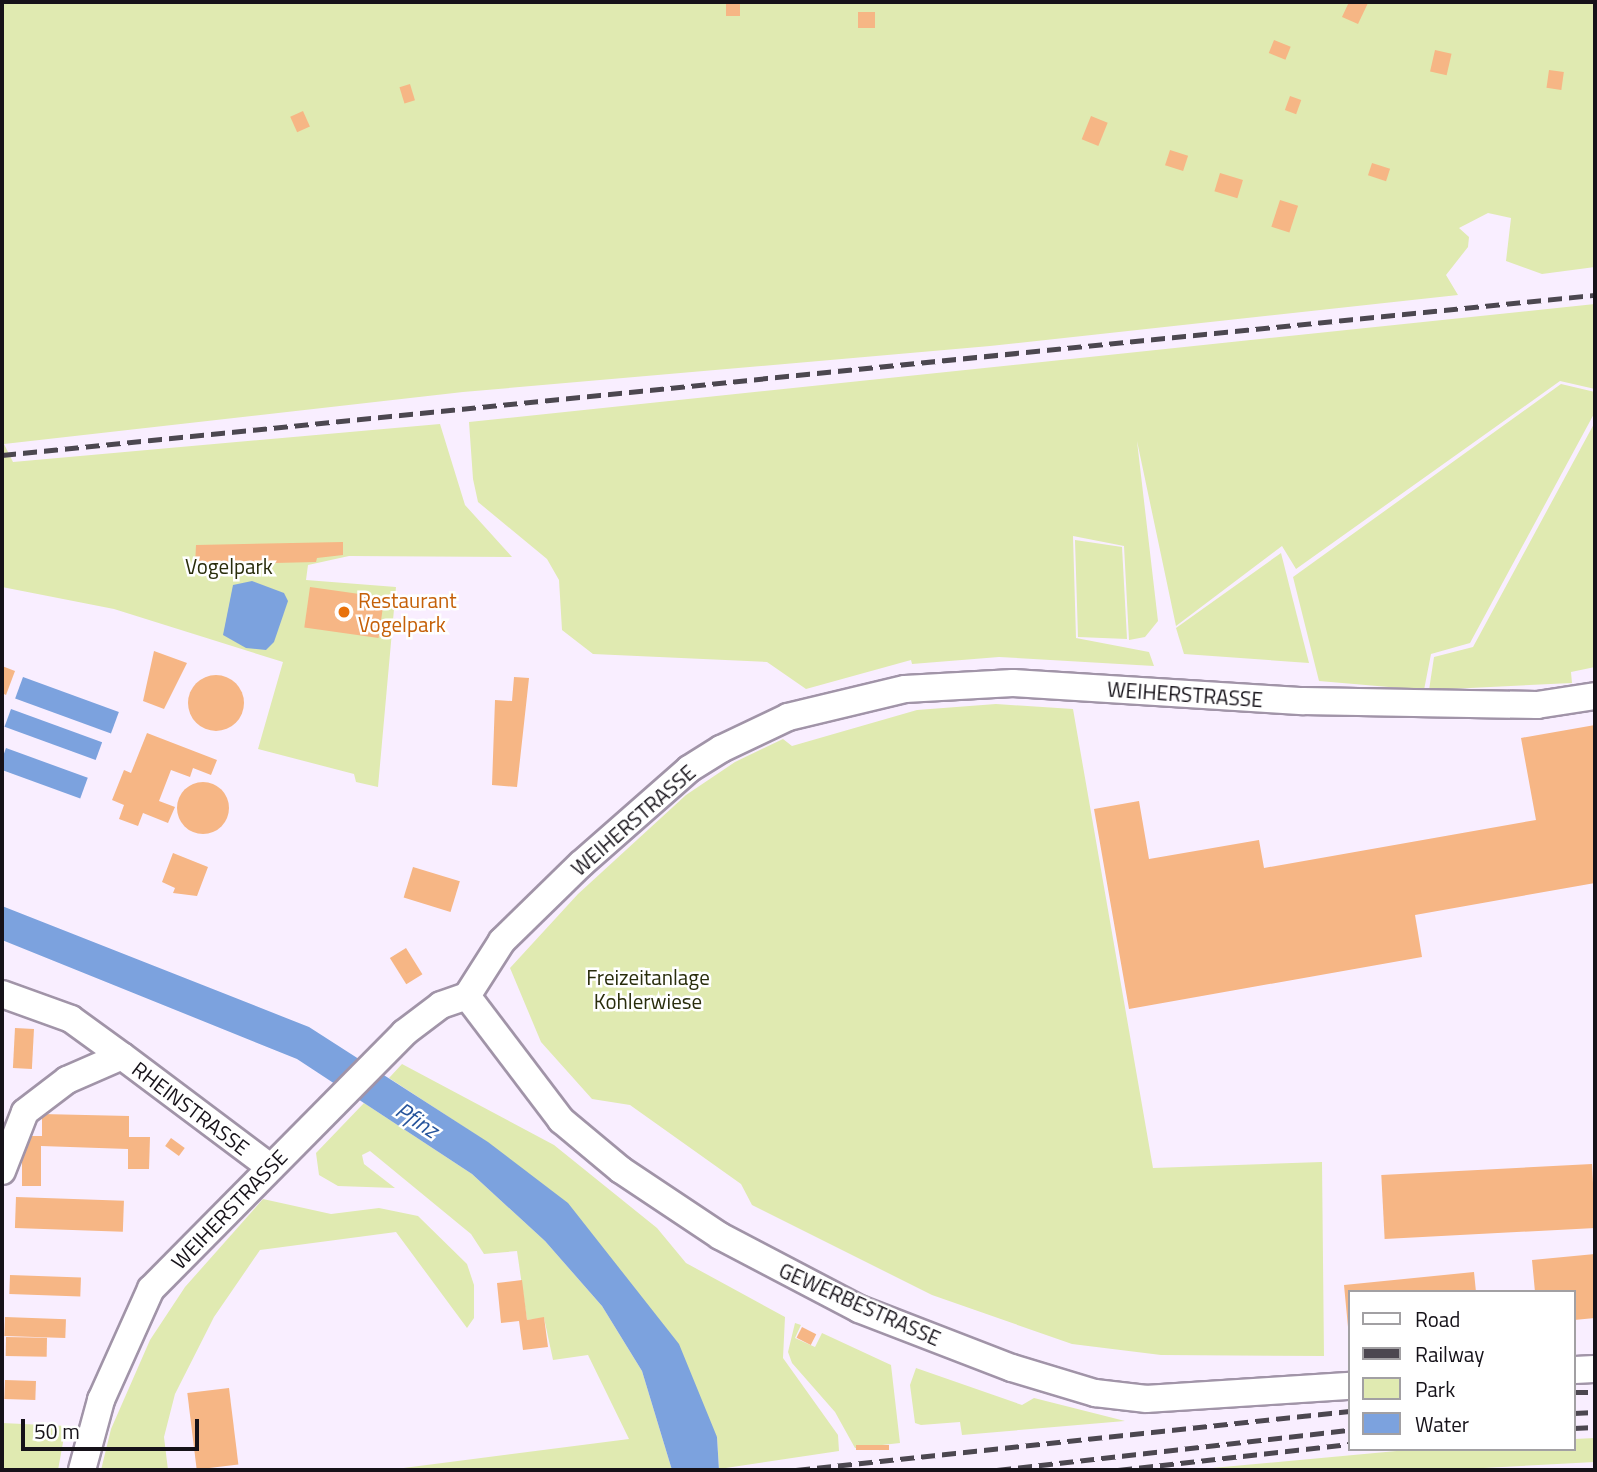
<!DOCTYPE html>
<html>
<head>
<meta charset="utf-8">
<style>
	body { margin:0 }
	#map { position:relative; width:1597px; height:1472px; overflow:hidden; background:#f9eeff; font-family:"Titillium Web",sans-serif }
	div>[style] { position:absolute }
	.green>* { inset:0; background:#e0eab1 }
	.water>* { inset:0; background:#7ca2de; transform-origin:0 0 }
	.building>* { inset:0; background:#f6b685; transform-origin:0 0 }
	.round { border-radius:50% }
	.roads { filter:drop-shadow(2px 0 #a194a8) drop-shadow(-2px 0 #a194a8) drop-shadow(0 2px #a194a8) drop-shadow(0 -2px #a194a8) }
	.street>* { height:26px; margin:-13px; padding:0 13px; transform-origin:13px; border-radius:13px; background:#fff }
	.rail>* { height:5px; margin-top:-2.5px; transform-origin:0; background:repeating-linear-gradient(90deg,#4c4750 0 14px,transparent 0 21px) }
	.dots>* { width:19px; height:19px; translate:-50% -50%; box-sizing:border-box; border:4px solid #fff; border-radius:50% }
	span { translate:-50% -50%; white-space:nowrap; text-align:center; line-height:1.15; -webkit-text-stroke:5px #fff; paint-order:stroke }
	.park-label { font-size:21px; color:#292d0c }
	.food-label { font-size:21px; color:#c56008 }
	.left { translate:0 -50%; text-align:left }
	.street-label { font-size:21px; color:#161219 }
	.water-label { font-size:23px; color:#25539b; font-style:italic }
	.frame { position:absolute; inset:0; border:4px solid #161219; pointer-events:none }
	.legend { position:absolute; left:1348px; top:1290px; width:228px; height:161px; box-sizing:border-box; background:#fff; border:2px solid #a2a0a3; margin:0; padding:9px 12px; list-style:none; font-size:21px; color:#161219 }
	.legend li { display:flex; align-items:center; gap:14px; height:35px }
	.legend b { width:35px; border:2px solid #a2a0a3 }
	.scale { position:absolute; left:21px; top:1419px; width:178px; height:32px; box-sizing:border-box; border:4px solid #161219; border-top:0; padding-left:9px; font-size:21px; line-height:24px; white-space:nowrap; color:#161219; -webkit-text-stroke:5px #fff; paint-order:stroke }
</style>
</head>
<body>
<div id="map">
	<div class="green">
		<i style="clip-path:polygon(2px 2px,1595px 2px,1595px 267px,1542px 274px,1506px 261px,1511px 218px,1488px 213px,1459px 228px,1469px 237px,1468px 247px,1446px 275px,1458px 295px,990px 346px,463px 392px,4px 444px,13px 462px,440px 424px,465px 505px,512px 557px,349px 556px,308px 565px,306px 580px,396px 587px,378px 787px,356px 782px,354px 774px,258px 749px,283px 662px,114px 609px,2px 587px)"></i>
		<i style="clip-path:polygon(1595px 304px,1595px 389px,1560px 381px,1296px 569px,1282px 546px,1176px 626px,1137px 441px,1158px 621px,1145px 637px,1129px 640px,1124px 546px,1073px 536px,1076px 638px,1149px 652px,1154px 666px,999px 657px,912px 664px,911px 660px,806px 689px,767px 662px,593px 654px,562px 630px,559px 580px,547px 559px,478px 502px,473px 479px,469px 422px)"></i>
		<i style="clip-path:polygon(1561px 384px,1595px 392px,1595px 412px,1470px 643px,1431px 654px,1424px 690px,1319px 681px,1293px 577px)"></i>
		<i style="clip-path:polygon(1595px 422px,1595px 667px,1571px 672px,1572px 683px,1429px 690px,1434px 657px,1473px 647px)"></i>
		<i style="clip-path:polygon(1075px 540px,1122px 547px,1127px 639px,1078px 637px)"></i>
		<i style="clip-path:polygon(1281px 553px,1309px 663px,1184px 654px,1176px 628px)"></i>
		<i style="clip-path:polygon(996px 704px,1073px 709px,1153px 1168px,1322px 1162px,1324px 1356px,1161px 1355px,1072px 1344px,932px 1295px,752px 1205px,741px 1184px,630px 1105px,592px 1099px,541px 1042px,510px 968px,578px 894px,686px 795px,735px 762px,783px 739px,792px 746px,917px 710px)"></i>
		<i style="clip-path:polygon(402px 1064px,554px 1145px,657px 1228px,686px 1263px,785px 1317px,783px 1358px,838px 1435px,839px 1451px,719px 1469px,717px 1437px,487px 1142px,389px 1078px)"></i>
		<i style="clip-path:polygon(364px 1103px,472px 1174px,545px 1241px,602px 1306px,642px 1371px,672px 1470px,388px 1470px,629px 1439px,588px 1355px,553px 1360px,544px 1318px,527px 1320px,517px 1251px,484px 1254px,471px 1234px,370px 1151px,362px 1155px,364px 1164px,395px 1188px,338px 1186px,319px 1175px,316px 1153px)"></i>
		<i style="clip-path:polygon(263px 1199px,331px 1214px,379px 1208px,418px 1216px,467px 1264px,474px 1285px,474px 1318px,467px 1328px,396px 1232px,260px 1250px,214px 1317px,175px 1394px,164px 1437px,168px 1470px,101px 1470px,111px 1429px,150px 1340px,185px 1287px)"></i>
		<i style="clip-path:polygon(795px 1323px,801px 1325px,795px 1338px,815px 1347px,822px 1333px,891px 1365px,900px 1443px,855px 1448px,835px 1412px,792px 1363px,788px 1352px)"></i>
		<i style="clip-path:polygon(916px 1368px,1022px 1405px,1034px 1398px,1125px 1421px,962px 1435px,960px 1422px,921px 1425px,915px 1423px,910px 1385px)"></i>
		<i style="clip-path:polygon(2px 1423px,66px 1426px,58px 1470px,2px 1470px)"></i>
		<i style="clip-path:polygon(1595px 1438px,1595px 1462px,1445px 1470px,1190px 1470px,1418px 1449px,1574px 1449px,1574px 1439px)"></i>
	</div>
	<div class="water">
		<i style="clip-path:polygon(252px 581px,284px 593px,288px 601px,274px 642px,266px 650px,246px 648px,223px 635px,233px 585px)"></i>
		<i style="left:23px;top:677px;width:102px;height:23px;rotate:20deg"></i>
		<i style="left:11px;top:709px;width:97px;height:19px;rotate:20deg"></i>
		<i style="left:6px;top:748px;width:87px;height:22px;rotate:20deg"></i>
		<i style="clip-path:polygon(2px 906px,309px 1027px,488px 1142px,568px 1203px,679px 1344px,717px 1437px,719px 1470px,672px 1470px,642px 1371px,602px 1306px,545px 1241px,472px 1174px,297px 1059px,2px 940px)"></i>
	</div>
	<div class="building">
		<i style="left:726px;top:2px;width:14px;height:14px"></i>
		<i style="clip-path:polygon(1349px 2px,1368px 3px,1358px 24px,1342px 17px)"></i>
		<i style="left:858px;top:12px;width:17px;height:16px"></i>
		<i style="left:1274px;top:40px;width:18px;height:14px;rotate:22deg"></i>
		<i style="left:1435px;top:50px;width:17px;height:22px;rotate:13deg"></i>
		<i style="left:1549px;top:70px;width:15px;height:18px;rotate:8deg"></i>
		<i style="left:410px;top:84px;width:17px;height:11px;rotate:73deg"></i>
		<i style="left:1290px;top:96px;width:12px;height:15px;rotate:20deg"></i>
		<i style="left:303px;top:111px;width:17px;height:14px;rotate:66deg"></i>
		<i style="left:1091px;top:116px;width:18px;height:25px;rotate:22deg"></i>
		<i style="left:1170px;top:150px;width:19px;height:16px;rotate:18deg"></i>
		<i style="left:1372px;top:163px;width:19px;height:13px;rotate:18deg"></i>
		<i style="left:1220px;top:173px;width:24px;height:19px;rotate:17deg"></i>
		<i style="left:1280px;top:200px;width:19px;height:28px;rotate:18deg"></i>
		<i style="clip-path:polygon(343px 542px,343px 555px,317px 558px,316px 562px,195px 565px,196px 545px)"></i>
		<i style="left:310px;top:587px;width:75px;height:41px;rotate:8deg"></i>
		<i style="clip-path:polygon(154px 651px,187px 663px,164px 709px,143px 701px)"></i>
		<i style="clip-path:polygon(2px 666px,15px 671px,6px 695px,2px 693px)"></i>
		<i class="round" style="left:188px;top:675px;width:56px;height:56px"></i>
		<i style="clip-path:polygon(514px 677px,529px 678px,517px 787px,492px 785px,495px 700px,512px 701px)"></i>
		<i style="clip-path:polygon(1595px 725px,1595px 883px,1415px 915px,1422px 957px,1129px 1009px,1094px 809px,1139px 801px,1149px 859px,1259px 840px,1264px 868px,1536px 820px,1521px 738px)"></i>
		<i style="clip-path:polygon(147px 733px,217px 760px,211px 775px,193px 768px,190px 777px,171px 770px,159px 801px,175px 807px,168px 823px,143px 813px,138px 826px,119px 819px,124px 805px,112px 800px,124px 770px,131px 773px)"></i>
		<i class="round" style="left:177px;top:782px;width:52px;height:52px"></i>
		<i style="clip-path:polygon(173px 853px,208px 867px,197px 896px,173px 893px,175px 888px,162px 882px)"></i>
		<i style="left:413px;top:867px;width:49px;height:32px;rotate:17deg"></i>
		<i style="left:406px;top:948px;width:31px;height:19px;rotate:58deg"></i>
		<i style="left:15px;top:1028px;width:19px;height:40px;rotate:3deg"></i>
		<i style="clip-path:polygon(42px 1114px,129px 1116px,129px 1137px,150px 1137px,149px 1169px,128px 1169px,128px 1149px,41px 1146px,41px 1186px,22px 1186px,22px 1136px,42px 1136px)"></i>
		<i style="left:171px;top:1138px;width:17px;height:10px;rotate:36deg"></i>
		<i style="left:1592px;top:1164px;width:64px;height:211px;rotate:87deg"></i>
		<i style="left:16px;top:1197px;width:108px;height:31px;rotate:2deg"></i>
		<i style="clip-path:polygon(1595px 1254px,1595px 1318px,1574px 1320px,1574px 1292px,1535px 1292px,1532px 1260px)"></i>
		<i style="clip-path:polygon(1474px 1272px,1476px 1292px,1350px 1292px,1348px 1327px,1344px 1285px)"></i>
		<i style="left:10px;top:1275px;width:71px;height:19px;rotate:2deg"></i>
		<i style="clip-path:polygon(522px 1280px,527px 1320px,544px 1317px,548px 1347px,523px 1350px,519px 1321px,501px 1323px,497px 1283px)"></i>
		<i style="left:5px;top:1317px;width:61px;height:19px;rotate:2deg"></i>
		<i style="left:802px;top:1327px;width:16px;height:12px;rotate:27deg"></i>
		<i style="left:6px;top:1337px;width:41px;height:19px;rotate:1deg"></i>
		<i style="left:5px;top:1380px;width:31px;height:19px;rotate:2deg"></i>
		<i style="left:229px;top:1388px;width:77px;height:42px;rotate:83deg"></i>
		<i style="left:889px;top:1445px;width:5px;height:33px;rotate:90deg"></i>
	</div>
	<div class="roads">
		<div class="street">
			<i style="left:2px;top:994px;width:73px;rotate:19.9deg"></i>
			<i style="left:71px;top:1019px;width:63px;rotate:36deg"></i>
			<i style="left:467px;top:996px;width:156px;rotate:52.8deg"></i>
			<i style="left:561px;top:1120px;width:78px;rotate:39.8deg"></i>
			<i style="left:621px;top:1170px;width:119px;rotate:33.7deg"></i>
			<i style="left:720px;top:1236px;width:157px;rotate:27.7deg"></i>
			<i style="left:859px;top:1309px;width:164px;rotate:21.1deg"></i>
			<i style="left:1012px;top:1368px;width:87px;rotate:16.8deg"></i>
			<i style="left:1095px;top:1393px;width:52px;rotate:6.6deg"></i>
			<i style="left:1147px;top:1399px;width:203px;rotate:-3.7deg"></i>
			<i style="left:2px;top:1171px;width:63px;rotate:-68.7deg"></i>
			<i style="left:25px;top:1112px;width:53px;rotate:-37.3deg"></i>
			<i style="left:67px;top:1080px;width:60px;rotate:-23.6deg"></i>
			<i style="left:122px;top:1056px;width:181px;rotate:36.9deg"></i>
			<i style="left:1574px;top:1370px;width:21px;rotate:-3deg"></i>
			<i style="left:82px;top:1470px;width:73px;rotate:-74.8deg"></i>
			<i style="left:101px;top:1400px;width:122px;rotate:-65.8deg"></i>
			<i style="left:151px;top:1289px;width:360px;rotate:-45.3deg"></i>
			<i style="left:404px;top:1033px;width:46px;rotate:-37.1deg"></i>
			<i style="left:441px;top:1005px;width:28px;rotate:-19deg"></i>
			<i style="left:467px;top:996px;width:65px;rotate:-57.5deg"></i>
			<i style="left:502px;top:941px;width:110px;rotate:-44.3deg"></i>
			<i style="left:581px;top:864px;width:144px;rotate:-41.3deg"></i>
			<i style="left:689px;top:769px;width:38px;rotate:-32deg"></i>
			<i style="left:721px;top:749px;width:74px;rotate:-25.5deg"></i>
			<i style="left:788px;top:717px;width:120px;rotate:-13.5deg"></i>
			<i style="left:905px;top:689px;width:108px;rotate:-3.2deg"></i>
			<i style="left:1013px;top:683px;width:291px;rotate:3.6deg"></i>
			<i style="left:1303px;top:701px;width:234px;rotate:1deg"></i>
			<i style="left:1537px;top:705px;width:59px;rotate:-8.8deg"></i>
		</div>
	</div>
	<div class="rail">
		<i style="left:2px;top:455px;width:1601px;rotate:-5.74deg"></i>
		<i style="left:1574px;top:1392px;width:21px"></i>
		<i style="left:1574px;top:1413px;width:21px;rotate:-3deg"></i>
		<i style="left:1574px;top:1428px;width:21px;rotate:-3deg"></i>
		<i style="left:796px;top:1470px;width:557px;rotate:-6.08deg"></i>
		<i style="left:997px;top:1470px;width:355px;rotate:-6.5deg"></i>
		<i style="left:1118px;top:1470px;width:233px;rotate:-6.4deg"></i>
	</div>
	<div class="dots">
		<i style="left:344px;top:612px;background:#e8710a"></i>
	</div>
	<div class="park-label">
		<span style="left:229px;top:566px">Vogelpark</span>
		<span style="left:648px;top:989px">Freizeitanlage<br>Kohlerwiese</span>
	</div>
	<div class="food-label">
		<span class="left" style="left:358px;top:612px">Restaurant<br>Vogelpark</span>
	</div>
	<div class="street-label">
		<span style="left:1185px;top:694px;rotate:4deg">WEIHERSTRASSE</span>
		<span style="left:633px;top:820px;rotate:-41deg">WEIHERSTRASSE</span>
		<span style="left:191px;top:1108px;rotate:37deg">RHEINSTRASSE</span>
		<span style="left:229px;top:1209px;rotate:-46deg">WEIHERSTRASSE</span>
		<span style="left:860px;top:1304px;rotate:24deg">GEWERBESTRASSE</span>
	</div>
	<div class="water-label">
		<span style="left:417px;top:1120px;rotate:33deg">Pfinz</span>
	</div>
	<div class="frame"></div>
	<ul class="legend">
	<li><b style="height:9px;background:#fff"></b>Road</li>
	<li><b style="height:9px;background:#4c4750"></b>Railway</li>
	<li><b style="height:19px;background:#e0eab1"></b>Park</li>
	<li><b style="height:19px;background:#7ca2de"></b>Water</li>
	</ul>
	<div class="scale">50 m</div>
</div>
</body>
</html>
